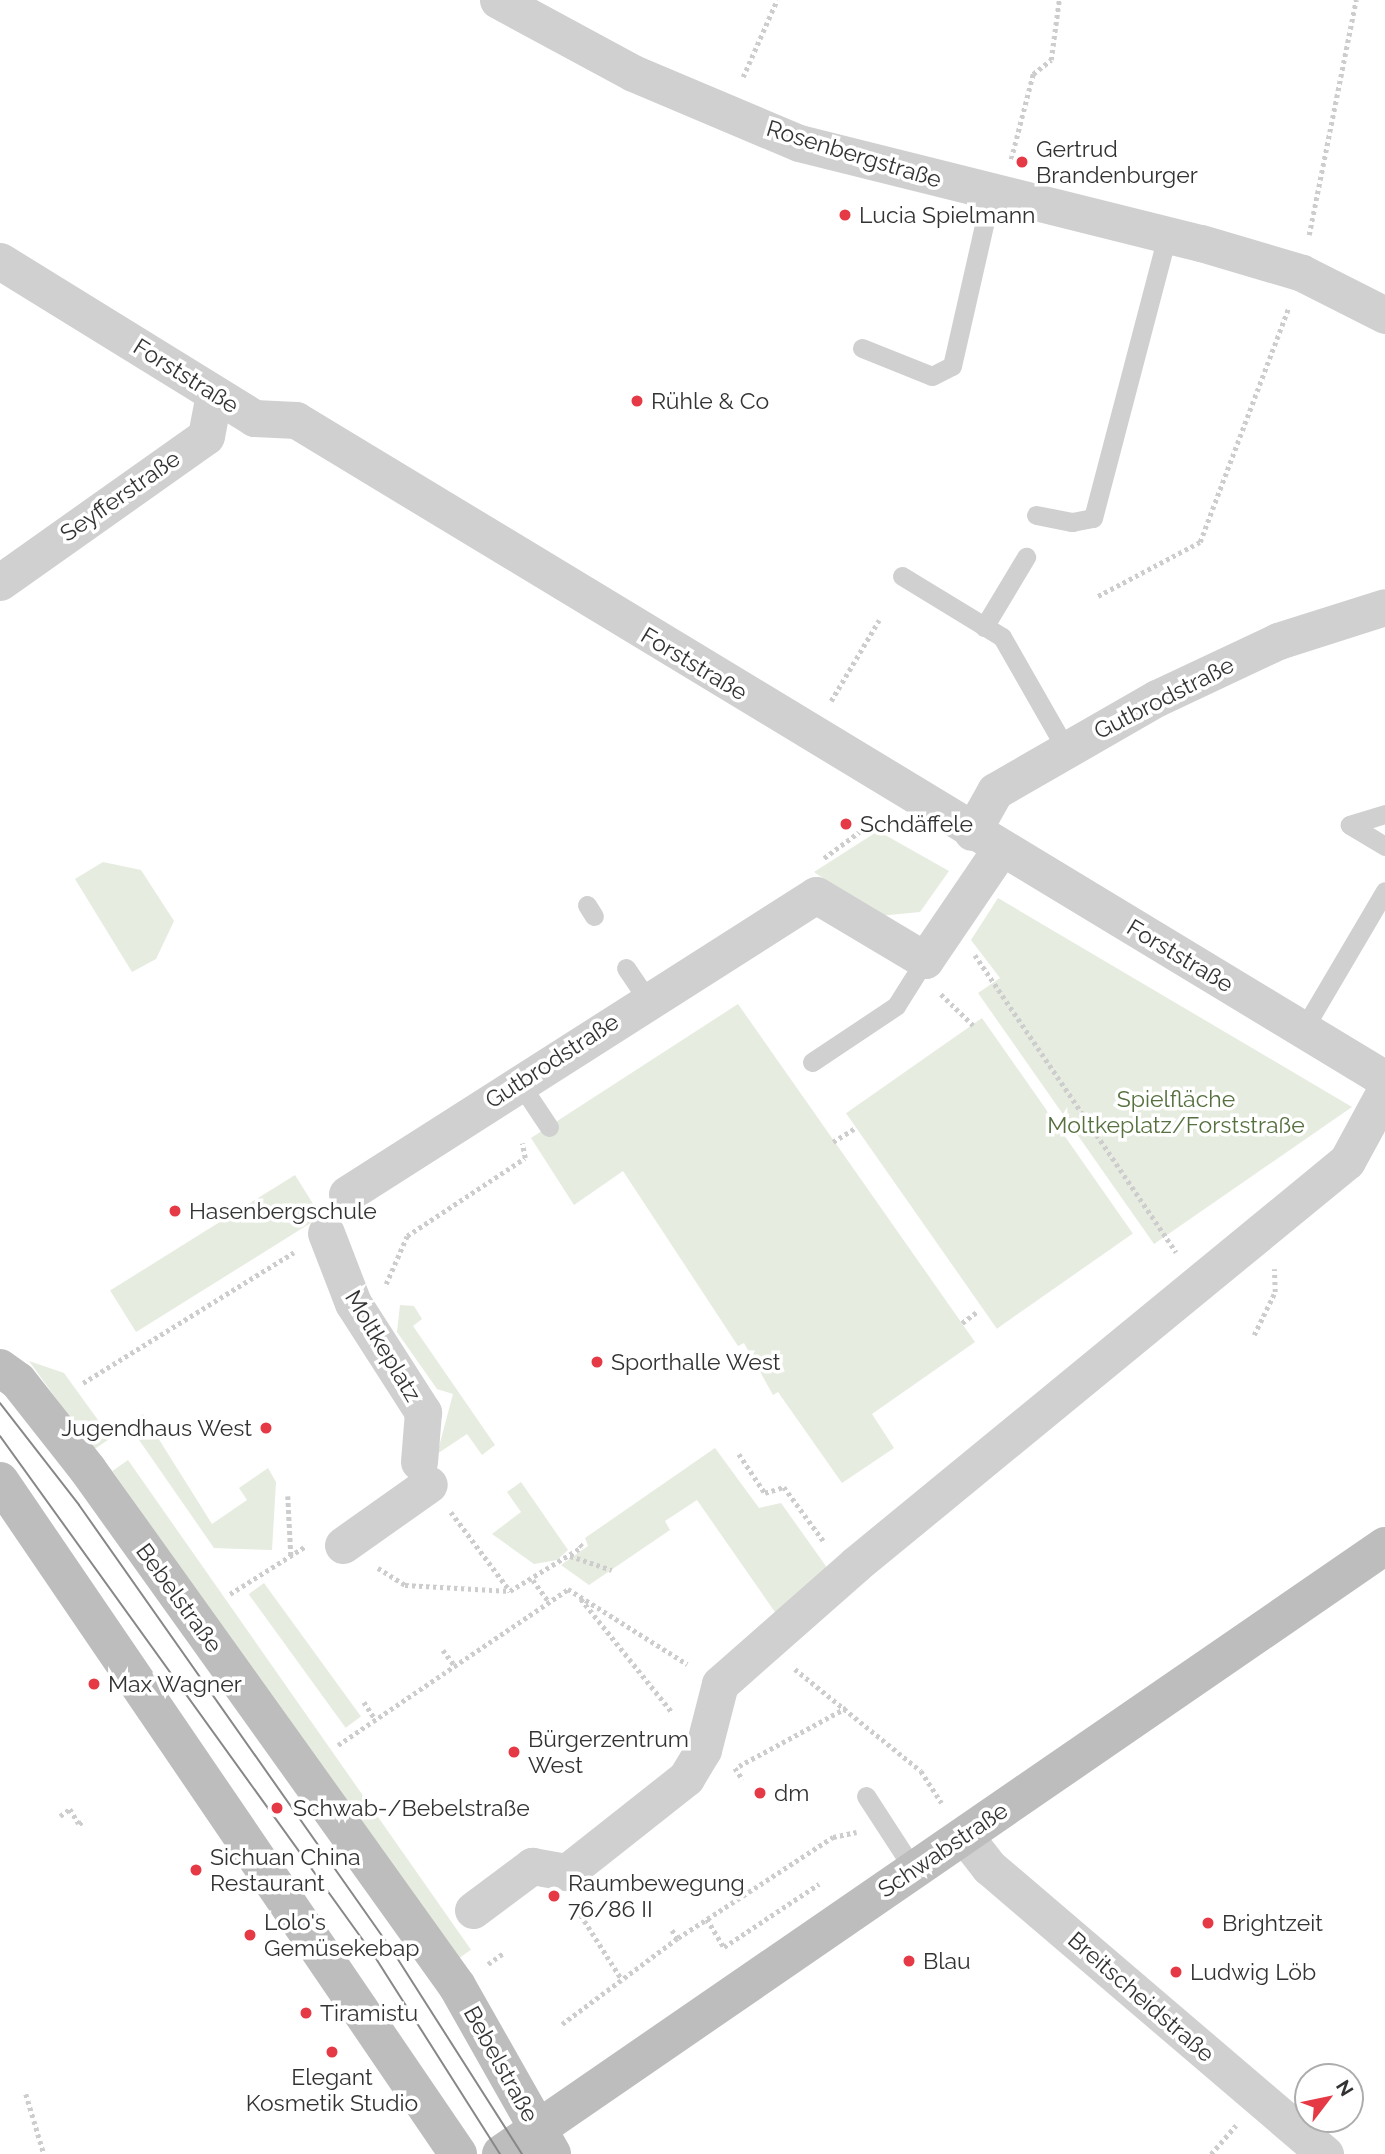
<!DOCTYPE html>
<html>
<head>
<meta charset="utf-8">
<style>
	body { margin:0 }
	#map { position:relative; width:1385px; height:2154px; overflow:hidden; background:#fff; font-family:Raleway,sans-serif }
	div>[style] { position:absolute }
	.green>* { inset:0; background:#e6ecdf; transform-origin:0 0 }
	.path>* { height:4.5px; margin-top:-2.25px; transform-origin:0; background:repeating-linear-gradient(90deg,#cdcdcd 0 3.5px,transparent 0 7px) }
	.lane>* { height:19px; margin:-9.5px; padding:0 9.5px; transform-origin:9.5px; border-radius:9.5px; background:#d0d0d0 }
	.street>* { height:37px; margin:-18.5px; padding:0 18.5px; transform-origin:18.5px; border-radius:18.5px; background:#d0d0d0 }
	.secondary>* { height:38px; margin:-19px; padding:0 19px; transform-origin:19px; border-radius:19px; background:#bdbdbd }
	.tram>* { height:2px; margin:-1px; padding:0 1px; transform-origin:1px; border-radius:1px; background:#888 }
	.dots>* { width:19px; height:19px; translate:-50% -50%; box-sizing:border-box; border:4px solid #fff; border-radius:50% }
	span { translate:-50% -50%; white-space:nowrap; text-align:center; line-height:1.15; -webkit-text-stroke:7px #fff; paint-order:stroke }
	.poi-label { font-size:23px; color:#333 }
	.left { translate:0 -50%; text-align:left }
	.right { translate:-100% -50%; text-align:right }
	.street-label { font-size:23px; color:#333 }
	.park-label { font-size:23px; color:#56703f }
	.north { position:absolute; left:1294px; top:2063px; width:70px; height:70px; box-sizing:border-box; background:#fff; border:2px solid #adadad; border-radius:50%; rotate:58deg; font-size:19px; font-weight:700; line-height:28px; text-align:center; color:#333 }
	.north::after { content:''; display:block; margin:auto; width:24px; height:32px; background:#e63946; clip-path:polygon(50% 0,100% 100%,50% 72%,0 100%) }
</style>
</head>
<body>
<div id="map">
	<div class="green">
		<i style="clip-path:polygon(878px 831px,949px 871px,920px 912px,879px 916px,814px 872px)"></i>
		<i style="clip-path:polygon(103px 862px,141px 870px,174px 921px,156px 959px,132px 972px,75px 879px)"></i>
		<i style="clip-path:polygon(998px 898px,1352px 1107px,1154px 1244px,978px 993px,1000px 978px,971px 940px)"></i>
		<i style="clip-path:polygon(738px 1004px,975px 1342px,872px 1414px,894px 1448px,842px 1483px,778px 1392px,773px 1395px,744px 1343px,738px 1346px,623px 1171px,574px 1205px,531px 1138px)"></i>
		<i style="left:982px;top:1018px;width:263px;height:166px;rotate:55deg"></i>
		<i style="left:295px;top:1175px;width:49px;height:218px;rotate:58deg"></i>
		<i style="clip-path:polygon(400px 1305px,414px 1306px,422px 1319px,413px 1326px,495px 1445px,482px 1455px,467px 1434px,437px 1454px,453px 1394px,437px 1389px,397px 1332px)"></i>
		<i style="clip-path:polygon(29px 1361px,64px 1373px,111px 1438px,93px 1450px)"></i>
		<i style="clip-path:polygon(143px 1414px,212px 1524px,247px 1500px,239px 1488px,268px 1468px,276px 1482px,272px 1550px,214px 1548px,128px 1424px)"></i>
		<i style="clip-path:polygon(715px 1448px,759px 1508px,781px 1503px,828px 1569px,777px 1615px,697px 1500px,665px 1521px,670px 1530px,589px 1585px,561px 1565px,588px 1546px,585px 1538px)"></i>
		<i style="left:128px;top:1460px;width:598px;height:19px;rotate:55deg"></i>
		<i style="clip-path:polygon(521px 1482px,568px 1550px,557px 1560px,534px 1564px,492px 1534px,521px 1512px,507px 1492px)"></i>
		<i style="left:264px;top:1583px;width:165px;height:19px;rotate:54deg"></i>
	</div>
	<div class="path">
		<i style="left:743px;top:77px;width:84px;rotate:-66.2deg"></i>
		<i style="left:1011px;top:159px;width:88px;rotate:-75.5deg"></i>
		<i style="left:1033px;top:74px;width:23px;rotate:-38deg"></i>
		<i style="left:1051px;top:60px;width:61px;rotate:-82.4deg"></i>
		<i style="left:1309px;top:235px;width:240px;rotate:-78.7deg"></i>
		<i style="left:1098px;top:596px;width:115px;rotate:-27.9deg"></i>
		<i style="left:1200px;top:542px;width:251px;rotate:-69.3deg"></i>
		<i style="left:831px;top:701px;width:94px;rotate:-59.3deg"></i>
		<i style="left:824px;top:858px;width:67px;rotate:-36.5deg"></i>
		<i style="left:975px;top:955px;width:359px;rotate:55.9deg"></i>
		<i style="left:941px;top:994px;width:45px;rotate:44.1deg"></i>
		<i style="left:833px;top:1142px;width:26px;rotate:-32deg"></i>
		<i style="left:386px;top:1284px;width:52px;rotate:-66.4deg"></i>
		<i style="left:407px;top:1236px;width:141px;rotate:-33.5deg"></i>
		<i style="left:525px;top:1158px;width:15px;rotate:-101deg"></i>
		<i style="left:962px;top:1323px;width:20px;rotate:-37deg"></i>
		<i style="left:1254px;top:1335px;width:48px;rotate:-64deg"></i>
		<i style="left:1275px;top:1292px;width:23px;rotate:-92deg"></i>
		<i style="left:83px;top:1383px;width:248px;rotate:-31.8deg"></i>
		<i style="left:739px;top:1454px;width:47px;rotate:56.3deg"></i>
		<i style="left:765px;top:1493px;width:20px;rotate:-18deg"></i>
		<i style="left:784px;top:1487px;width:69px;rotate:53.8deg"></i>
		<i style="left:288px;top:1496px;width:60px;rotate:87.1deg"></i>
		<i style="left:451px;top:1512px;width:99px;rotate:53.2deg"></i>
		<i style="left:570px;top:1556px;width:44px;rotate:18.4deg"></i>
		<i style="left:378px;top:1568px;width:32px;rotate:32deg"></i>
		<i style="left:405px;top:1585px;width:105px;rotate:3.3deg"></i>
		<i style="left:510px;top:1591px;width:84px;rotate:-31.4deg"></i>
		<i style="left:582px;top:1547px;width:6px;rotate:-135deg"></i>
		<i style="left:533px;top:1580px;width:27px;rotate:54deg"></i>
		<i style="left:230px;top:1594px;width:90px;rotate:-32.3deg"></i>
		<i style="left:581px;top:1599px;width:145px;rotate:51.2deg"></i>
		<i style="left:443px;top:1650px;width:20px;rotate:53deg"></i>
		<i style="left:795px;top:1669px;width:162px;rotate:39deg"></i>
		<i style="left:921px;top:1771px;width:38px;rotate:57deg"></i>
		<i style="left:364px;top:1702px;width:20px;rotate:57deg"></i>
		<i style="left:338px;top:1745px;width:278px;rotate:-34.1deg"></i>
		<i style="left:568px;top:1589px;width:141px;rotate:32.2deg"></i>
		<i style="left:739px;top:1766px;width:122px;rotate:-28.5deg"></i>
		<i style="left:735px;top:1768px;width:14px;rotate:56deg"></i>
		<i style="left:60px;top:1816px;width:12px;rotate:-35deg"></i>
		<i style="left:70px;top:1809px;width:17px;rotate:59deg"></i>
		<i style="left:79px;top:1824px;width:7px;rotate:-34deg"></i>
		<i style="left:577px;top:1909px;width:82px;rotate:57.5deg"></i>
		<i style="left:707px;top:1919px;width:33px;rotate:59deg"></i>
		<i style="left:724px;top:1947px;width:114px;rotate:-33.6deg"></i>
		<i style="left:672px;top:1930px;width:10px;rotate:53deg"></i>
		<i style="left:488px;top:1964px;width:19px;rotate:-35deg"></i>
		<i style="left:562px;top:2024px;width:144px;rotate:-36.6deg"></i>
		<i style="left:678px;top:1938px;width:185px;rotate:-33.1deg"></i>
		<i style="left:833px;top:1837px;width:24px;rotate:-12deg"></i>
		<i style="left:26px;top:2094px;width:63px;rotate:73.3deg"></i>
		<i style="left:1211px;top:2154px;width:38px;rotate:-49deg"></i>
	</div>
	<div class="lane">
		<i style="left:862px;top:348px;width:75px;rotate:21.8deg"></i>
		<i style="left:932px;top:376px;width:22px;rotate:-27deg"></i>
		<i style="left:952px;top:366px;width:176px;rotate:-77.2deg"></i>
		<i style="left:1036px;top:515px;width:37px;rotate:11deg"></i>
		<i style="left:1072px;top:522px;width:21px;rotate:-11deg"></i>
		<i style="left:1093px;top:518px;width:293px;rotate:-75.3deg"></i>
		<i style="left:902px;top:576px;width:117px;rotate:31.4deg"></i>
		<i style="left:1002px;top:637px;width:129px;rotate:60.3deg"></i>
		<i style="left:984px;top:627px;width:82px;rotate:-59deg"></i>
		<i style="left:1385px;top:814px;width:37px;rotate:163deg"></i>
		<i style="left:1350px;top:825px;width:41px;rotate:31deg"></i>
		<i style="left:587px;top:905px;width:13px;rotate:58deg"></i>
		<i style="left:626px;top:968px;width:37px;rotate:56deg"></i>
		<i style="left:1303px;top:1030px;width:161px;rotate:-59.5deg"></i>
		<i style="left:812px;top:1062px;width:101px;rotate:-33.7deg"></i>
		<i style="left:896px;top:1006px;width:54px;rotate:-57.8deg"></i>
		<i style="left:519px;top:1082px;width:54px;rotate:56.3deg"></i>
		<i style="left:866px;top:1796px;width:88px;rotate:57deg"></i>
	</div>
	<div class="street">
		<i style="left:498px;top:0;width:153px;rotate:28.4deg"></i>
		<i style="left:633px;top:73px;width:180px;rotate:22.9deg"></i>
		<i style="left:799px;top:143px;width:414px;rotate:14deg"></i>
		<i style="left:1201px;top:243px;width:105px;rotate:16.5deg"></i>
		<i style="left:1302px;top:273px;width:93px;rotate:26.8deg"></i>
		<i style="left:0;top:261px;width:299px;rotate:31.7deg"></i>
		<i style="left:254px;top:418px;width:42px;rotate:2.7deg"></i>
		<i style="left:296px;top:420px;width:1273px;rotate:31.18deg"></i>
		<i style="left:0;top:582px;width:252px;rotate:-35.3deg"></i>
		<i style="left:206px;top:436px;width:43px;rotate:-79.2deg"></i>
		<i style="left:972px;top:832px;width:47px;rotate:-60.7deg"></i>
		<i style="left:995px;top:791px;width:187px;rotate:-29.9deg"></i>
		<i style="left:1157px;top:698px;width:134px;rotate:-25.2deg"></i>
		<i style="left:1278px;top:641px;width:112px;rotate:-17.6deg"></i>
		<i style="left:347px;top:1194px;width:556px;rotate:-32.52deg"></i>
		<i style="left:816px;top:895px;width:127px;rotate:30.8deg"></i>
		<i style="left:925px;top:960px;width:135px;rotate:-55.8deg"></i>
		<i style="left:326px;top:1233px;width:75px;rotate:68.9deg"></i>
		<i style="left:353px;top:1303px;width:130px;rotate:57.3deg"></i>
		<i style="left:423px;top:1412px;width:50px;rotate:94.6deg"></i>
		<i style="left:343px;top:1545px;width:105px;rotate:-35.3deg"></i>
		<i style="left:964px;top:1835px;width:41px;rotate:52deg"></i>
		<i style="left:989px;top:1867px;width:442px;rotate:40.5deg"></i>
		<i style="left:473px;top:1910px;width:74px;rotate:-36.7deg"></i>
		<i style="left:532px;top:1866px;width:36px;rotate:10deg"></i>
		<i style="left:567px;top:1872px;width:152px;rotate:-38.3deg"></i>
		<i style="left:686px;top:1778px;width:33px;rotate:-59deg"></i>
		<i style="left:703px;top:1750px;width:68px;rotate:-75.6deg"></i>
		<i style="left:720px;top:1684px;width:181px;rotate:-41.4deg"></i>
		<i style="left:856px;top:1564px;width:635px;rotate:-39.38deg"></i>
		<i style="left:1347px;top:1161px;width:80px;rotate:-61.5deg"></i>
	</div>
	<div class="secondary">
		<i style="left:0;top:1368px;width:22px;rotate:36deg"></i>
		<i style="left:18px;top:1381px;width:113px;rotate:51.8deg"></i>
		<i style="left:88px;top:1470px;width:634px;rotate:54.43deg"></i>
		<i style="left:457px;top:1986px;width:193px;rotate:60.5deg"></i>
		<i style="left:0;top:1481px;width:814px;rotate:55.76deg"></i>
		<i style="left:501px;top:2154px;width:1073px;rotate:-34.52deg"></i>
	</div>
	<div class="tram">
		<i style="left:0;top:1403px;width:129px;rotate:52.2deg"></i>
		<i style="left:79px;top:1505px;width:544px;rotate:54.88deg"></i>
		<i style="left:392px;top:1950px;width:242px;rotate:57.5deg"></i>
		<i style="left:0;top:1436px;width:642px;rotate:54.25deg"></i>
		<i style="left:375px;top:1957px;width:233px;rotate:57.6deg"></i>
	</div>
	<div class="dots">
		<i style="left:1022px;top:162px;background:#e63946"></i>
		<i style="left:845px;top:215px;background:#e63946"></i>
		<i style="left:637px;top:401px;background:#e63946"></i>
		<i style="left:846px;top:824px;background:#e63946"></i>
		<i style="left:175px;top:1211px;background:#e63946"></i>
		<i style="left:597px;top:1362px;background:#e63946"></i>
		<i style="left:266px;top:1428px;background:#e63946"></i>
		<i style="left:94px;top:1684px;background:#e63946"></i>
		<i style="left:514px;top:1752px;background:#e63946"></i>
		<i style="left:760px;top:1793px;background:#e63946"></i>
		<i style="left:277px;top:1808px;background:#e63946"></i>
		<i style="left:196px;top:1870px;background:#e63946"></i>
		<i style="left:554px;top:1896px;background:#e63946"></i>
		<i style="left:1208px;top:1923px;background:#e63946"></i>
		<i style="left:250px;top:1935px;background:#e63946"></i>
		<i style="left:909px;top:1961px;background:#e63946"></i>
		<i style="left:1176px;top:1972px;background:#e63946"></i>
		<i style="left:306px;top:2013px;background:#e63946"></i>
		<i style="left:332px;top:2052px;background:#e63946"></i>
	</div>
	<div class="poi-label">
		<span class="left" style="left:1036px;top:162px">Gertrud<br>Brandenburger</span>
		<span class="left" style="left:859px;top:215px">Lucia Spielmann</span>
		<span class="left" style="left:651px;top:401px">Rühle &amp; Co</span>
		<span class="left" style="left:860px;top:824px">Schdäffele</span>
		<span class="left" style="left:189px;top:1211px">Hasenbergschule</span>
		<span class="left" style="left:611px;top:1362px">Sporthalle West</span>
		<span class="right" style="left:252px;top:1428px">Jugendhaus West</span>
		<span class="left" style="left:108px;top:1684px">Max Wagner</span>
		<span class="left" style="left:528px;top:1752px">Bürgerzentrum<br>West</span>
		<span class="left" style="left:774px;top:1793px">dm</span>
		<span class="left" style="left:293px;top:1808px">Schwab-/Bebelstraße</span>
		<span class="left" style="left:210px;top:1870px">Sichuan China<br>Restaurant</span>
		<span class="left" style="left:568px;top:1896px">Raumbewegung<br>76/86 II</span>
		<span class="left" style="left:264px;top:1935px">Lolo's<br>Gemüsekebap</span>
		<span class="left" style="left:1222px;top:1923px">Brightzeit</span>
		<span class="left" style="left:923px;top:1961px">Blau</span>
		<span class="left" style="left:1190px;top:1972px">Ludwig Löb</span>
		<span class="left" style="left:320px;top:2013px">Tiramistu</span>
		<span style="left:332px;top:2090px">Elegant<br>Kosmetik Studio</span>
	</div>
	<div class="street-label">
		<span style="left:854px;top:154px;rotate:17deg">Rosenbergstraße</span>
		<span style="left:186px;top:376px;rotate:32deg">Forststraße</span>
		<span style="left:120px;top:496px;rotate:-35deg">Seyfferstraße</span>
		<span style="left:694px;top:664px;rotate:31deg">Forststraße</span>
		<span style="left:1164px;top:698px;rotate:-27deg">Gutbrodstraße</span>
		<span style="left:1180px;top:956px;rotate:31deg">Forststraße</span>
		<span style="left:552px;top:1061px;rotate:-33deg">Gutbrodstraße</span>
		<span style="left:383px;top:1346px;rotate:59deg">Moltkeplatz</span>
		<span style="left:179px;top:1598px;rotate:54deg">Bebelstraße</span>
		<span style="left:943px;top:1850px;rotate:-34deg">Schwabstraße</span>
		<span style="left:1141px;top:1997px;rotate:41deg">Breitscheidstraße</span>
		<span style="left:501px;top:2064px;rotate:61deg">Bebelstraße</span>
	</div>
	<div class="park-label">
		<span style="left:1176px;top:1112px">Spielfläche<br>Moltkeplatz/Forststraße</span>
	</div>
	<div class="north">N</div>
</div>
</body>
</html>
